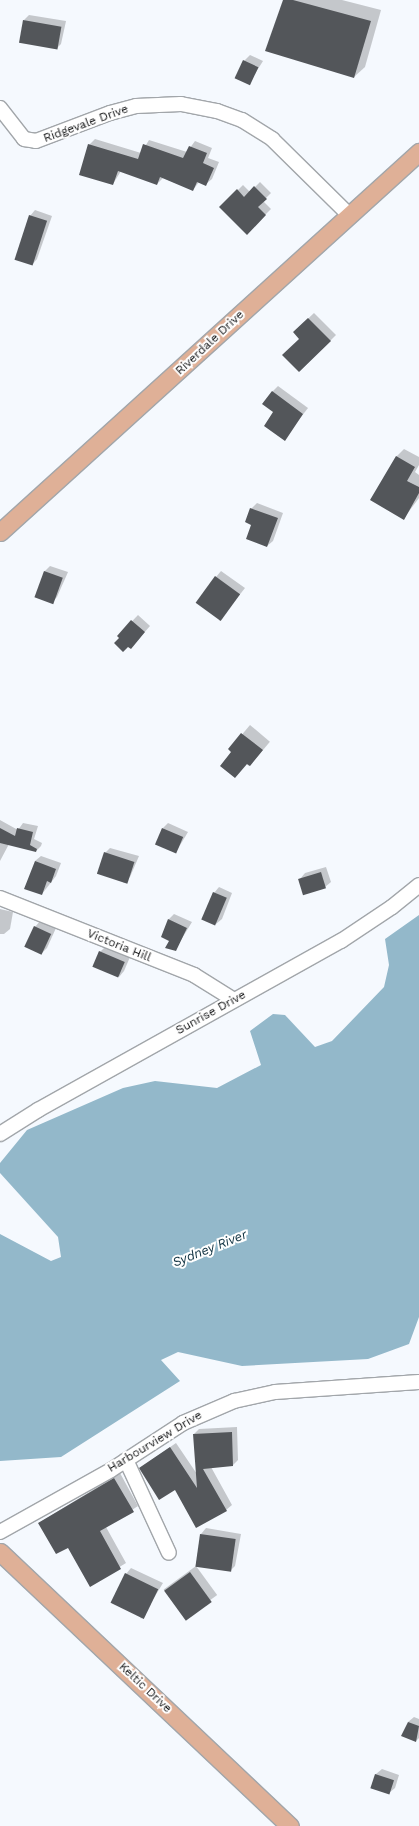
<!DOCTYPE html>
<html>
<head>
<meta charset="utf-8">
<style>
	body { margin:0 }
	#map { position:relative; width:419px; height:1826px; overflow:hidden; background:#f5f9fe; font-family:"Work Sans",sans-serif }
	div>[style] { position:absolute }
	.water>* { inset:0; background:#93b8ca }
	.shadow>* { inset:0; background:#0003; transform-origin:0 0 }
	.building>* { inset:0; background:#53565a; transform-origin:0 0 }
	.roads { filter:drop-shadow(1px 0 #a2a6aa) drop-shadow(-1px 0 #a2a6aa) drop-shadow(0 1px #a2a6aa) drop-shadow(0 -1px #a2a6aa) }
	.minor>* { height:14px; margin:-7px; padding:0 7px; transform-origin:7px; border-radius:7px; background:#fff }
	.major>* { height:17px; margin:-8.5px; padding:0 8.5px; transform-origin:8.5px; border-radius:8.5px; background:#dfb097 }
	span { translate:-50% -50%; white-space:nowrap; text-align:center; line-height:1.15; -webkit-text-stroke:4px #fff; paint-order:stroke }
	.street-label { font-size:12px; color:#121314 }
	.water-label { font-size:13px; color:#103241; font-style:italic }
</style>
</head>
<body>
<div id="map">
	<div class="water">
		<i style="clip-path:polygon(419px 915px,419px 1317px,409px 1344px,368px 1359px,242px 1366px,178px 1352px,161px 1360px,180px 1381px,61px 1457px,0 1461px,0 1234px,51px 1261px,61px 1257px,58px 1237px,0 1173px,0 1163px,27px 1130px,123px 1088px,155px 1081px,217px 1088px,261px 1065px,250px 1031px,273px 1014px,285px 1015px,315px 1047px,332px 1041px,384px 987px,389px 965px,385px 939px)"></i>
	</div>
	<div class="shadow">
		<i style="clip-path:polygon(284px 0,342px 0,381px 10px,365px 67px,354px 77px)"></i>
		<i style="clip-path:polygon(29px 15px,66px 21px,61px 44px,56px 49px,24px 20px)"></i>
		<i style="clip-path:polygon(250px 55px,263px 61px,249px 83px,244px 61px)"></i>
		<i style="clip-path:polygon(95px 139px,141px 153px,149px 140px,187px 152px,195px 141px,212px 148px,208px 158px,219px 162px,212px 179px,206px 184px,199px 182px,193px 190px,163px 178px,157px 184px,121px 171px,113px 184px,89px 145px)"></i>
		<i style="clip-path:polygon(260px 182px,271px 193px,263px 201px,271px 209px,247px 233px,221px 207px,243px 185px,250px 192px)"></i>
		<i style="clip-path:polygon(35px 210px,52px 216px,37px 259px,32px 265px,30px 216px)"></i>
		<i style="clip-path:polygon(314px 313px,336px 335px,300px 371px,300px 339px,294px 332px)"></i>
		<i style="clip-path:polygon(278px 386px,308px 408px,284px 439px,274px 412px,272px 392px)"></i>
		<i style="clip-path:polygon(404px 449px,419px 457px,419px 465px,415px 472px,419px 475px,419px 498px,404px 518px,396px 457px)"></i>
		<i style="clip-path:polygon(257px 503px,283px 513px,273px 541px,267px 546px,252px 525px,251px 509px)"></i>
		<i style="clip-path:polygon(50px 566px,68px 572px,57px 597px,51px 603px,44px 572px)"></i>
		<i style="clip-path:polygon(221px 571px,245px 588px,219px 621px,216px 577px)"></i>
		<i style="clip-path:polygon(138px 615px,150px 626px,136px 642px,120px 638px,118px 636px)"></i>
		<i style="left:250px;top:725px;width:26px;height:32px;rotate:40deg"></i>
		<i style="clip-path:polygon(0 820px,18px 830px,23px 823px,38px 826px,34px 839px,42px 843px,41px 846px,36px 851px,9px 844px,0 861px)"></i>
		<i style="clip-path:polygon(168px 823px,188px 832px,176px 852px,163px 828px)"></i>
		<i style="clip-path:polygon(110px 848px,139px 856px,130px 877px,124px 883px,105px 853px)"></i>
		<i style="clip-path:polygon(41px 856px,61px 863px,56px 876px,42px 894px,35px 861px)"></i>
		<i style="clip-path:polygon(326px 867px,331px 882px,325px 887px,300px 879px,305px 873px)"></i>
		<i style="clip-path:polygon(219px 887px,232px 893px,222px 919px,216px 924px,214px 893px)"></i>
		<i style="clip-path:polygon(0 909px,13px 912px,10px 929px,4px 934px,0 934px)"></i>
		<i style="clip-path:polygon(174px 914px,192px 922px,175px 950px,170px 940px,162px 936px,169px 919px)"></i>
		<i style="clip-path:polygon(40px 921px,56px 928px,47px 948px,42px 953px,35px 927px)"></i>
		<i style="clip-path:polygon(106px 946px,130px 957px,124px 971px,119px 977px,100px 952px)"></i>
		<i style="clip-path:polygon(237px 1427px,238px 1460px,233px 1465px,211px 1467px,232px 1505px,226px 1510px,176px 1488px,140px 1468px,176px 1443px,197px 1474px,194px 1434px,199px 1429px)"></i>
		<i style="clip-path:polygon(120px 1473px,138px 1506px,106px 1527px,126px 1563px,90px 1585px,68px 1546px,39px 1523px)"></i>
		<i style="clip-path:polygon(206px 1528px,241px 1534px,235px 1566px,230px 1571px,196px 1566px,201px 1534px)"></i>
		<i style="left:196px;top:1566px;width:36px;height:40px;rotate:54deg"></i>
		<i style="clip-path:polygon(131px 1568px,163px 1583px,141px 1619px,126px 1574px)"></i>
		<i style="clip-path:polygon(414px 1717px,419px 1719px,419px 1738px,416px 1741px,408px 1722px)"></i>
		<i style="clip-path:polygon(382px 1769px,399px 1775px,395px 1788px,389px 1793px,371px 1788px,376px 1774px)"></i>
	</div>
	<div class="building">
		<i style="clip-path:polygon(283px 0,293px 0,371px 21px,354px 78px,265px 51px)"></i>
		<i style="left:23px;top:20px;width:39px;height:23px;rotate:10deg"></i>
		<i style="left:243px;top:60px;width:17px;height:20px;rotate:25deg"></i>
		<i style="clip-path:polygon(88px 144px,138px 159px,143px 144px,183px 158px,189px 146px,207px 153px,203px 163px,214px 168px,206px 186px,197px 182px,193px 191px,160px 177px,157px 185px,118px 171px,113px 185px,79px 175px)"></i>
		<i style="clip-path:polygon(254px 186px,267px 199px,258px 207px,266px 215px,247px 235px,219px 207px,237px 189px,244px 197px)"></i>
		<i style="left:29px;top:215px;width:19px;height:47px;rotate:18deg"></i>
		<i style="clip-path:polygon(308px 318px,331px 341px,299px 372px,282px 355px,299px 339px,293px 332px)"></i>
		<i style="clip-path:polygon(272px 391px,303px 414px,285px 441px,264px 426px,273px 412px,262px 404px)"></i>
		<i style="clip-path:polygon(396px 456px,415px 467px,407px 481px,419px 487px,419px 493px,404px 520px,370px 500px)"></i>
		<i style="clip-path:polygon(250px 508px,278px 518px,267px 547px,246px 539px,251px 525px,245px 522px)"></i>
		<i style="left:44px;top:571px;width:20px;height:28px;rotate:20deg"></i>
		<i style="left:215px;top:576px;width:31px;height:33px;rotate:36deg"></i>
		<i style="clip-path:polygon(131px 620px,145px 632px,131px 649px,128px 647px,123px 652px,114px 643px,119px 638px,117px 636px)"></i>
		<i style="clip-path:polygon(241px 733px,263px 750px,250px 766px,247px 764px,235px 778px,220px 766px,231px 752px,228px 749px)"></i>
		<i style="clip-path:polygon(0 828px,15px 836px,17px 828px,33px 832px,30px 845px,37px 849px,36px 852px,0 843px)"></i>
		<i style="left:162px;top:828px;width:23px;height:18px;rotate:23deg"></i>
		<i style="left:104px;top:852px;width:32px;height:23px;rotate:18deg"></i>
		<i style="clip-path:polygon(35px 861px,56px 869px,51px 883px,47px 881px,42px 895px,24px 889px)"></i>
		<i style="left:321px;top:872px;width:17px;height:24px;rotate:73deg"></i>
		<i style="left:213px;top:892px;width:15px;height:30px;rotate:23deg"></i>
		<i style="clip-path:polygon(168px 919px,187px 928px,176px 951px,165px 948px,169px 941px,161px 937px)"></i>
		<i style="left:34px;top:926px;width:19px;height:23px;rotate:25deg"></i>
		<i style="left:99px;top:951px;width:28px;height:17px;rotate:23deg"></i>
		<i style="clip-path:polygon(232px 1432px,233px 1466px,203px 1469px,227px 1511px,196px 1528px,175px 1490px,159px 1500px,139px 1468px,170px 1447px,197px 1488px,193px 1434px)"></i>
		<i style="clip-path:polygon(114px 1478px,134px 1512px,100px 1531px,121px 1569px,90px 1587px,68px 1548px,56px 1554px,38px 1523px)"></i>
		<i style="left:200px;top:1534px;width:36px;height:33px;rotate:8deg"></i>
		<i style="left:190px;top:1572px;width:37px;height:32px;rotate:54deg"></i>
		<i style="left:125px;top:1573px;width:37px;height:33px;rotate:26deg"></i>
		<i style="clip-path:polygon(408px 1722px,419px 1726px,416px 1742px,401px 1736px)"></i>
		<i style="left:375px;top:1774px;width:20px;height:15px;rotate:18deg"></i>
	</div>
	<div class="roads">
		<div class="minor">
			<i style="left:0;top:108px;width:39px;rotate:52deg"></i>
			<i style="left:24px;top:139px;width:12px;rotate:9deg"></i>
			<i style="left:36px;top:141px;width:79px;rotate:-20.7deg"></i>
			<i style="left:110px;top:113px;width:27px;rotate:-15deg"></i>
			<i style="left:136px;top:106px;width:45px;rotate:-2.5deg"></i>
			<i style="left:181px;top:104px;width:37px;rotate:11deg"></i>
			<i style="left:217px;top:111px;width:27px;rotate:20deg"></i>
			<i style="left:242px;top:120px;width:36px;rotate:32deg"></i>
			<i style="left:272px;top:139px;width:108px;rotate:44.6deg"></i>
			<i style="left:0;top:898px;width:209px;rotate:21.6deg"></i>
			<i style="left:194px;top:975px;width:47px;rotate:32deg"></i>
			<i style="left:0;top:1134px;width:45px;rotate:-32.3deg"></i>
			<i style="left:38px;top:1110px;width:347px;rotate:-29.2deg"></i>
			<i style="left:341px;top:941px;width:61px;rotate:-33.7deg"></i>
			<i style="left:392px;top:907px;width:35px;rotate:-39deg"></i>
			<i style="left:126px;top:1460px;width:102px;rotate:65.2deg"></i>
			<i style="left:0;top:1532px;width:127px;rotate:-29.2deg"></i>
			<i style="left:111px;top:1470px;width:86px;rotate:-33.1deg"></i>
			<i style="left:183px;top:1423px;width:56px;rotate:-23.3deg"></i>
			<i style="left:234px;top:1401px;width:42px;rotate:-12.4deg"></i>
			<i style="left:275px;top:1392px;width:144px;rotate:-4deg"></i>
		</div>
		<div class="major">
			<i style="left:0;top:532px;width:566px;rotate:-42.21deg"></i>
			<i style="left:0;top:1552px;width:399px;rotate:43.4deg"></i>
		</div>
	</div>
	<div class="street-label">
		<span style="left:86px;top:124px;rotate:-20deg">Ridgevale Drive</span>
		<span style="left:210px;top:343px;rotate:-43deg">Riverdale Drive</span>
		<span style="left:119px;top:946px;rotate:22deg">Victoria Hill</span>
		<span style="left:211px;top:1013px;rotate:-29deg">Sunrise Drive</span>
		<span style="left:155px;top:1442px;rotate:-31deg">Harbourview Drive</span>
		<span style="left:145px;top:1688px;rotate:43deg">Keltic Drive</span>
	</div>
	<div class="water-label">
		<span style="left:210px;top:1249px;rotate:-22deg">Sydney River</span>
	</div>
</div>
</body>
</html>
